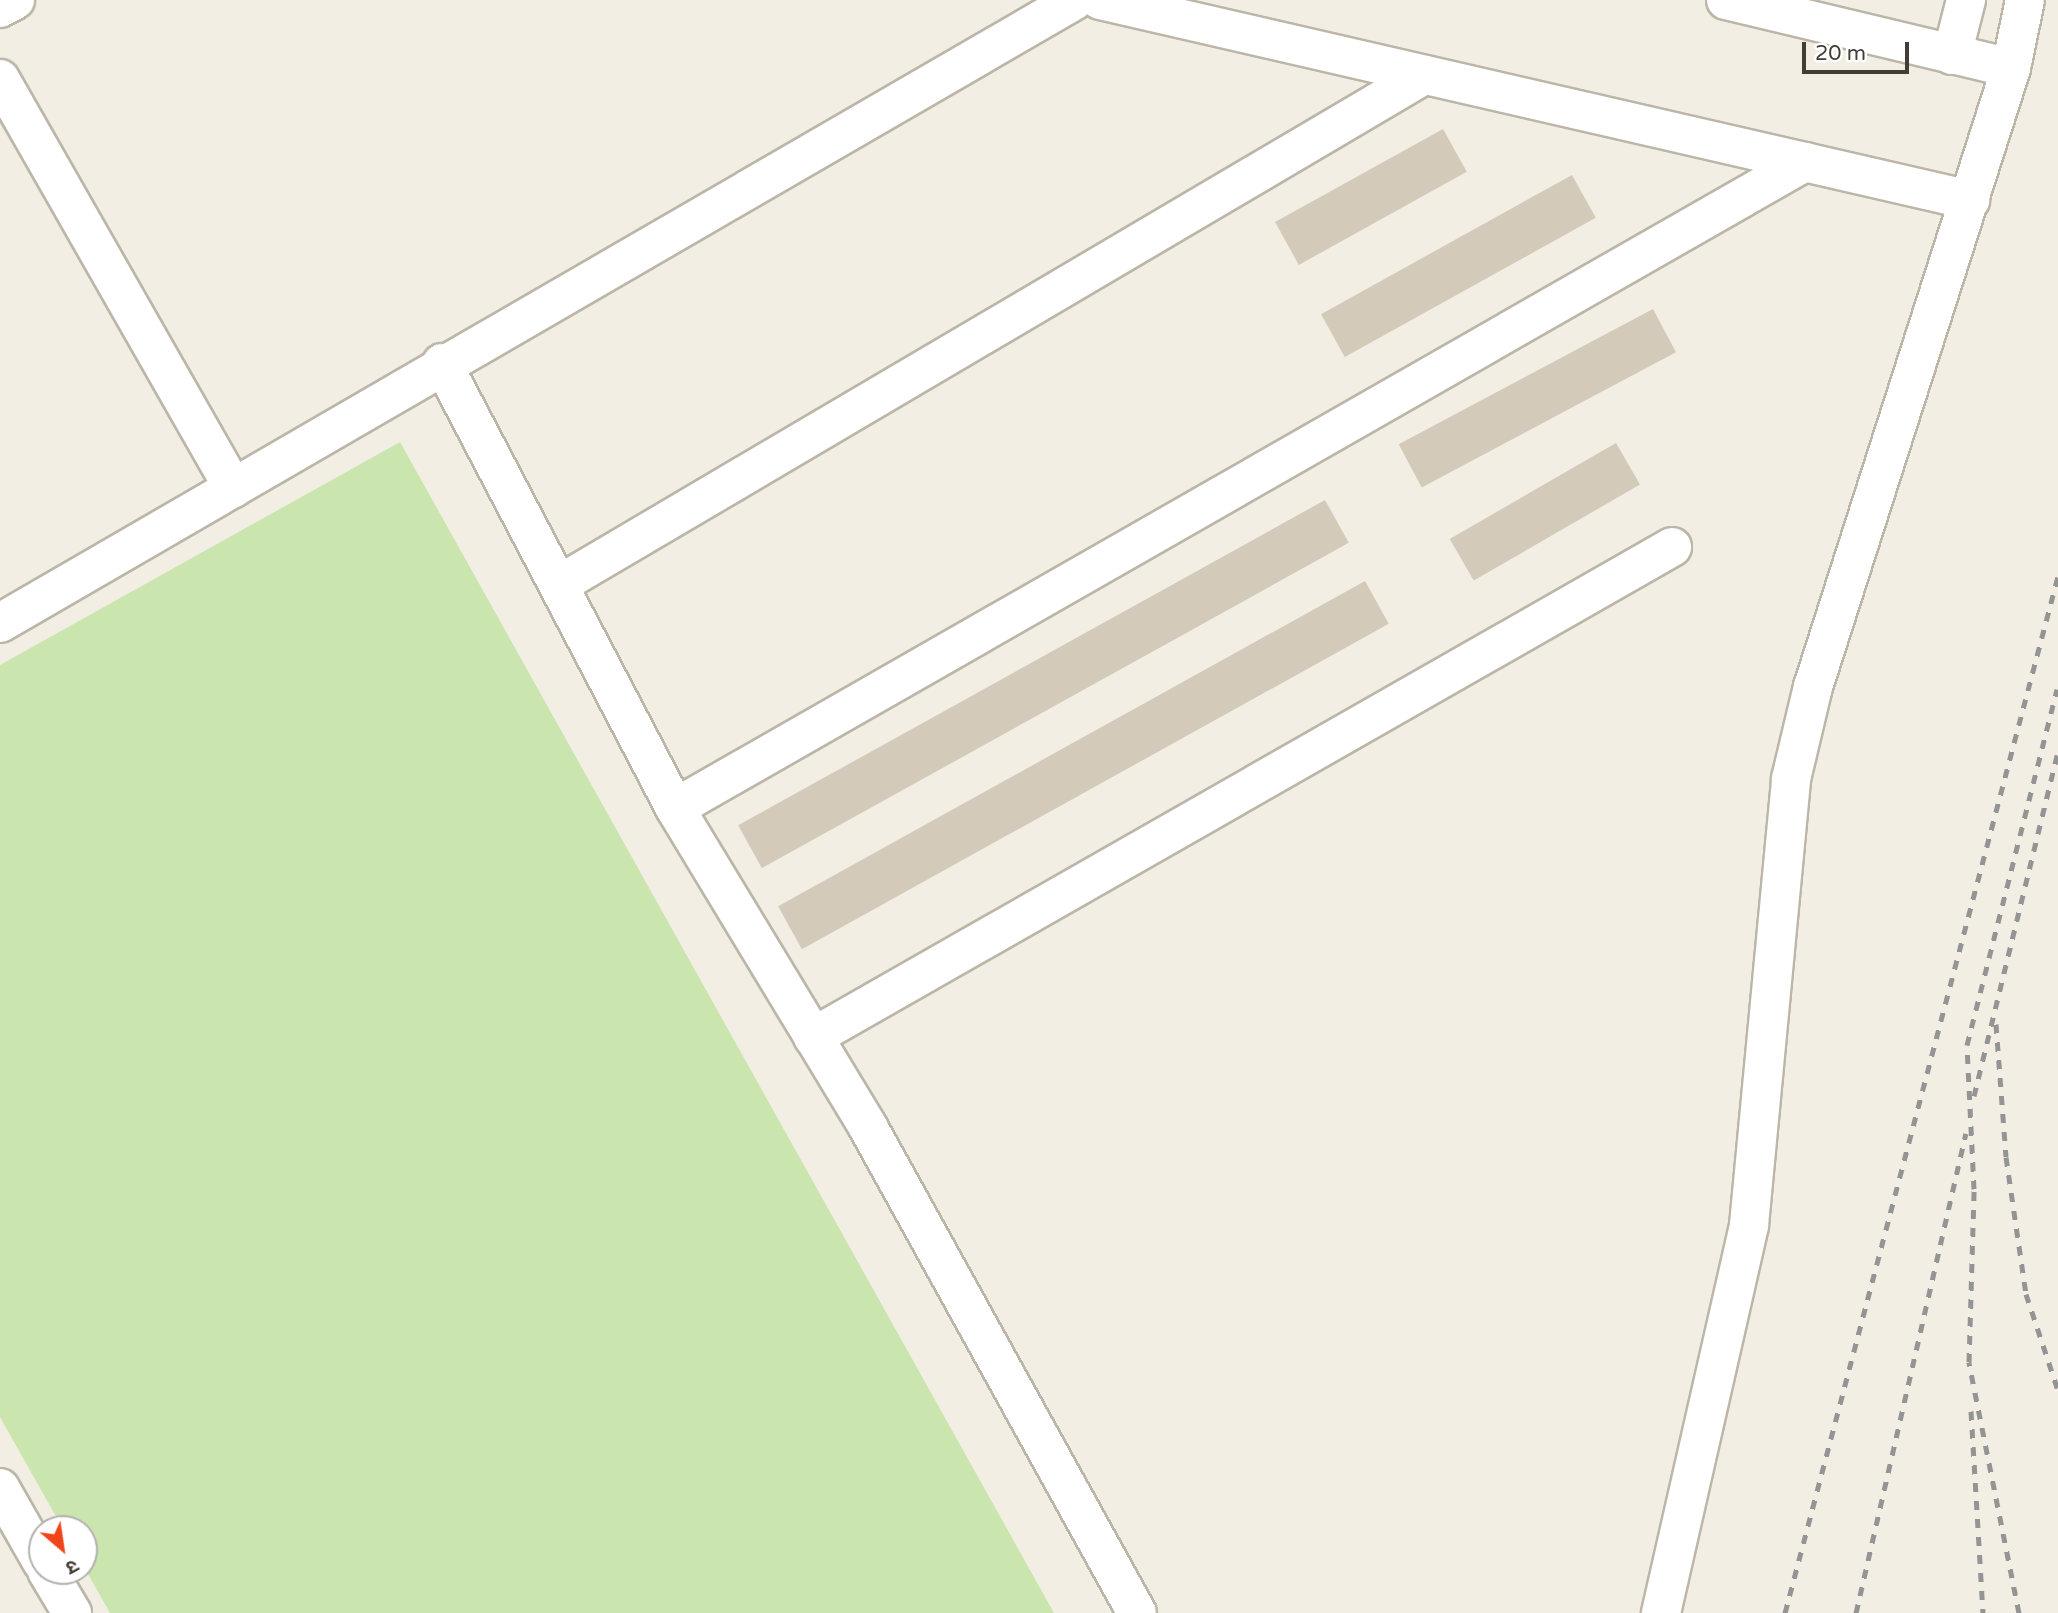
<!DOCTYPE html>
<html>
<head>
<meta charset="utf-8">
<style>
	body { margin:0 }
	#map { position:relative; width:2058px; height:1613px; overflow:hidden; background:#f2eee4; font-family:"Varela Round","Noto Sans Devanagari",sans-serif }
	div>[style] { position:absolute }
	.green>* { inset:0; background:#cae5ae }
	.building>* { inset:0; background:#d3caba; transform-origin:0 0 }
	.roads { filter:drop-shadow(2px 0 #bcb6a8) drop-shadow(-2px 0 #bcb6a8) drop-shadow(0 2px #bcb6a8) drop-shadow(0 -2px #bcb6a8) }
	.minor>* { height:38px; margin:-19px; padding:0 19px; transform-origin:19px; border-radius:19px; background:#fff }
	.rail>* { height:5px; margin-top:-2.5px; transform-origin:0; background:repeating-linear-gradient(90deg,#949494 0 9px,transparent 0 18px) }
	span { translate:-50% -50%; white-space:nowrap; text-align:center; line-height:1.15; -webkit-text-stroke:7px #fff; paint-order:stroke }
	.north { position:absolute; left:28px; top:1515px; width:70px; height:70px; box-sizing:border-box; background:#fff; border:2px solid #b4b2ae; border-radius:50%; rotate:151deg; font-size:19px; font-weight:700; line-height:28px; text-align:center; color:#433e35 }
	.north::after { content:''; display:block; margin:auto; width:24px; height:32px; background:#f2441b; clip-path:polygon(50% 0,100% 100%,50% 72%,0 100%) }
	.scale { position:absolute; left:1802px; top:42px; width:107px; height:32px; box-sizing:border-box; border:4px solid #433e35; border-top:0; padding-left:9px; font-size:21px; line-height:24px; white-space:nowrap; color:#433e35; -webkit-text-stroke:5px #fff; paint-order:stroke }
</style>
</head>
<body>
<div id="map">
	<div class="green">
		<i style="clip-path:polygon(400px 442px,1054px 1613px,110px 1613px,84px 1567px,84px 1529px,63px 1529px,0 1417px,0 665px)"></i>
	</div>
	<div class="building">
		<i style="left:1443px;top:129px;width:49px;height:192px;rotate:61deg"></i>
		<i style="left:1572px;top:175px;width:49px;height:287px;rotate:61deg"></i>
		<i style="left:1653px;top:309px;width:49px;height:288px;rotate:62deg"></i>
		<i style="left:1616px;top:443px;width:48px;height:192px;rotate:60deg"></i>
		<i style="left:1325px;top:500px;width:49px;height:671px;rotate:61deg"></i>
		<i style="left:1365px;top:581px;width:49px;height:671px;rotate:61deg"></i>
	</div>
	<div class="roads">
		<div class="minor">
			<i style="left:1100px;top:0;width:893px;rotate:12.95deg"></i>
			<i style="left:1726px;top:0;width:293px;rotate:13.4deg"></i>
			<i style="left:0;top:8px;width:17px;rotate:-28deg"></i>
			<i style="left:1952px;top:55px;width:57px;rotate:-75.7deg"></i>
			<i style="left:0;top:79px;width:471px;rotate:60.3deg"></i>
			<i style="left:442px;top:363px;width:502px;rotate:62.36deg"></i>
			<i style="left:675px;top:808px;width:373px;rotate:58.8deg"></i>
			<i style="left:868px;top:1127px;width:555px;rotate:61.04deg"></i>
			<i style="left:560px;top:584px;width:1003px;rotate:-30.5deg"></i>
			<i style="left:0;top:623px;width:1242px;rotate:-30.09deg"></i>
			<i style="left:675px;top:808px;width:1302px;rotate:-29.76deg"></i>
			<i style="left:813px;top:1037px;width:989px;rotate:-29.7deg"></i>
			<i style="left:0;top:1488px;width:85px;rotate:60.4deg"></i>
			<i style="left:47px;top:1571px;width:49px;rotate:59.2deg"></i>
			<i style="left:1661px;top:1613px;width:398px;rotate:-77.2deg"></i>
			<i style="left:1749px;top:1225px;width:448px;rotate:-84.6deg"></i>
			<i style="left:1791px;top:779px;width:95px;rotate:-76.6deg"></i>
			<i style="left:1813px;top:687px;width:650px;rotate:-72.26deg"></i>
			<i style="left:2011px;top:68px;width:69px;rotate:-78.4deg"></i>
		</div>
	</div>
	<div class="rail">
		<i style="left:1996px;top:1024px;width:133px;rotate:85.7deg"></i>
		<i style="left:2006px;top:1157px;width:138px;rotate:81.7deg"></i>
		<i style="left:2026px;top:1294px;width:101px;rotate:71.6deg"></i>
		<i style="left:1974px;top:1096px;width:354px;rotate:-76.3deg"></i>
		<i style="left:1971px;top:1411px;width:202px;rotate:86.6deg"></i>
		<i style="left:1785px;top:1613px;width:1072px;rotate:-75.25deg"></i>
		<i style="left:1856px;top:1613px;width:492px;rotate:-77.1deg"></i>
		<i style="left:2019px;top:1613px;width:256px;rotate:-101.3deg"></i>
		<i style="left:1969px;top:1362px;width:173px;rotate:-88.3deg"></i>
		<i style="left:1974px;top:1189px;width:144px;rotate:-92.8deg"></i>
		<i style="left:1967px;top:1045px;width:367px;rotate:-75.8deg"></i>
	</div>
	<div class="north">उ</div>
	<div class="scale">20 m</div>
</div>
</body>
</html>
